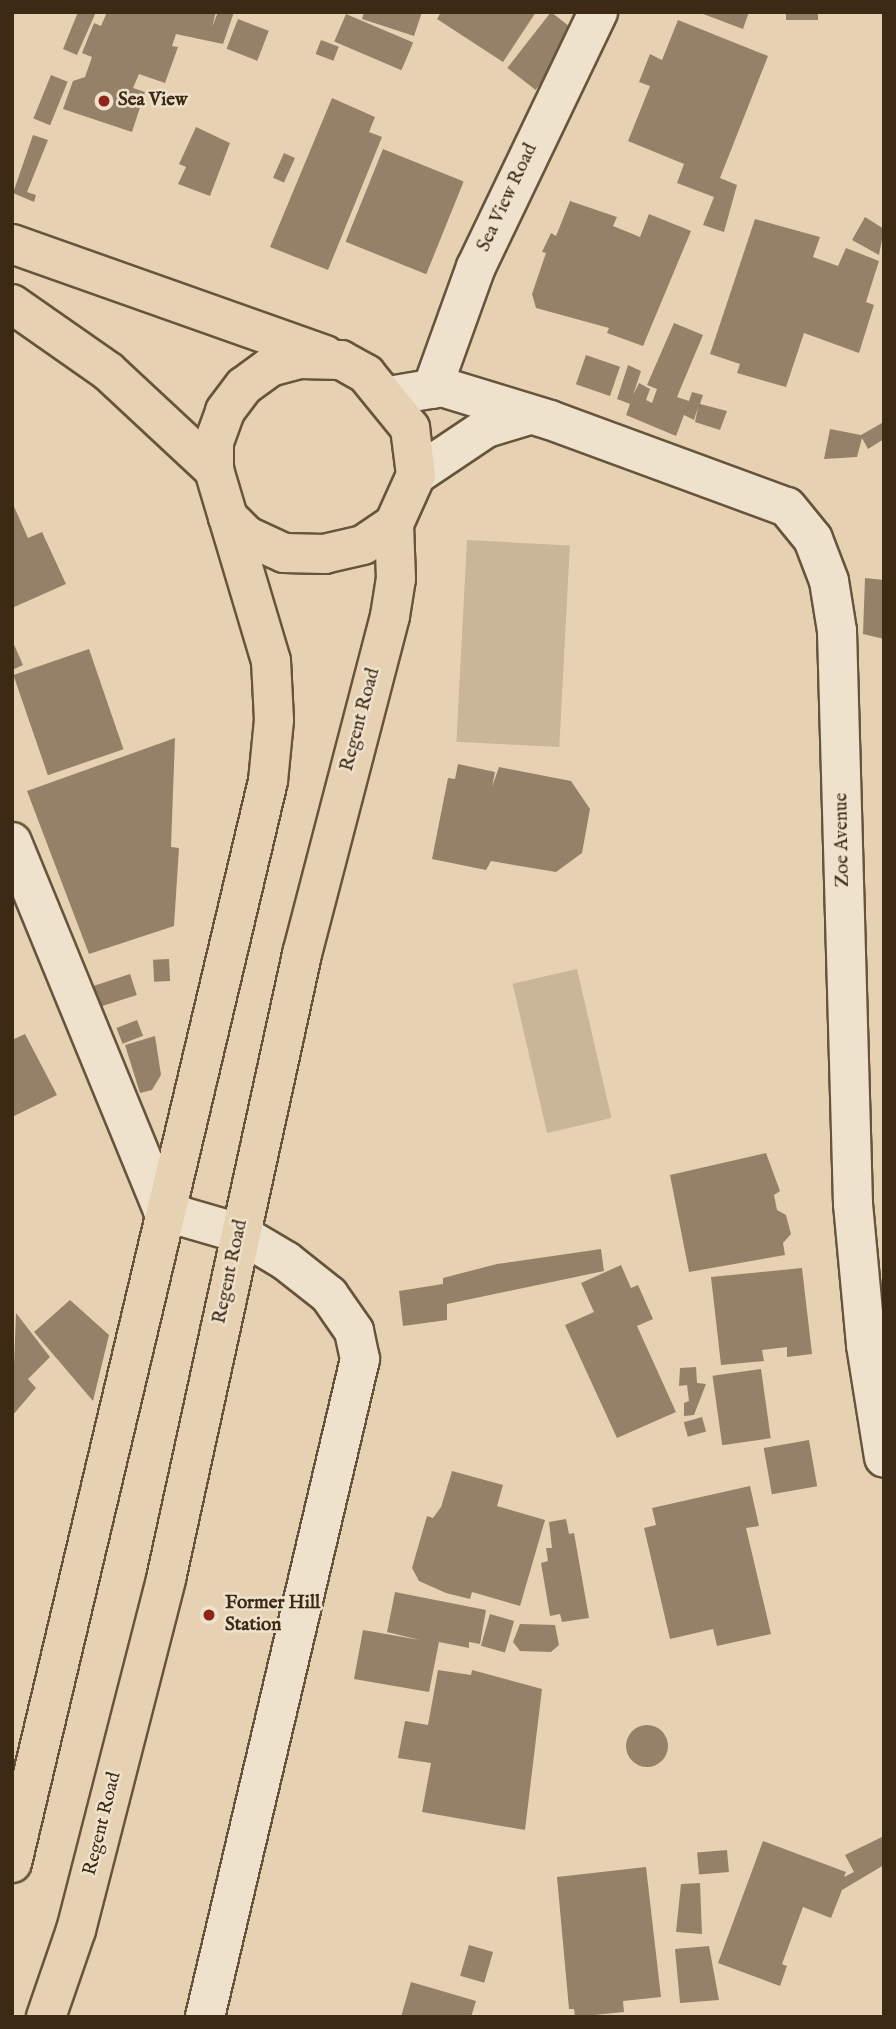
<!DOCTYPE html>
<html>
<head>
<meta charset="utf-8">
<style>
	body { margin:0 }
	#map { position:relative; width:896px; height:2029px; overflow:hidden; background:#e6d2b2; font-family:"IM FELL English",serif }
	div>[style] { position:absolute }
	.green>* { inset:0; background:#c9b597; transform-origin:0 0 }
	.building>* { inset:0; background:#958167; transform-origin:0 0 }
	.round { border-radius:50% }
	.roads { filter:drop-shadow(2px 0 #67543c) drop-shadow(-2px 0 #67543c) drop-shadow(0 2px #67543c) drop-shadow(0 -2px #67543c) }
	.minor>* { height:38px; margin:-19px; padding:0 19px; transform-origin:19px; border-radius:19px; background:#efe2cd }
	.major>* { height:38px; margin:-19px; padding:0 19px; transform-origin:19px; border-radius:19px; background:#e6d2b2 }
	.dots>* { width:19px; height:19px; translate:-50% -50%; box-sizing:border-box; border:4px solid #efe2cd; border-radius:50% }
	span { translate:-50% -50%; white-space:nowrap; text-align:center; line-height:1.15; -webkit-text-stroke:5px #efe2cd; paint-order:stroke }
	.poi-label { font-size:19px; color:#3d2a15; font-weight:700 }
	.left { translate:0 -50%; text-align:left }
	.street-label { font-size:19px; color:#3d2a15 }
	.frame { position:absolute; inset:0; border:14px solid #3d2a15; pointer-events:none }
</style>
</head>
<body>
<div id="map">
	<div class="green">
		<i style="left:467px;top:540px;width:103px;height:202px;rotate:3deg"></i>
		<i style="left:577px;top:969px;width:153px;height:66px;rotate:77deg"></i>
	</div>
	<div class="building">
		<i style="clip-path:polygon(78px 12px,96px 12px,77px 55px,63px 49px)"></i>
		<i style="clip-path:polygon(107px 12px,216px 12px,212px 27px,218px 12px,234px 12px,223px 44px,176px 34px,172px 46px,178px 47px,165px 83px,139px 74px,133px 88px,145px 92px,132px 132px,63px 109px,73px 81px,85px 77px,92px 57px,82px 53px,94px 23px,101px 26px)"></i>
		<i style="clip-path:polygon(364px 12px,422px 12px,414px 36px,362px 19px)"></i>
		<i style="clip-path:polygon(441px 12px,536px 12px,503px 62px,437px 19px)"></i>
		<i style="left:551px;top:12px;width:36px;height:71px;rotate:38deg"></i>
		<i style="clip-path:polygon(698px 12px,749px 12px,743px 29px)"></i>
		<i style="left:786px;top:12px;width:32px;height:8px"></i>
		<i style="left:346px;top:14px;width:73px;height:30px;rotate:23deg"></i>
		<i style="left:238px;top:19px;width:33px;height:32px;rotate:21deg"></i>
		<i style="clip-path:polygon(678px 20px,768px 56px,720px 178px,737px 185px,724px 232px,703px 225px,714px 197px,677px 183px,684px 164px,628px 141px,650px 86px,639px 82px,650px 54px,662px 60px)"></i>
		<i style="left:321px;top:40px;width:19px;height:15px;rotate:21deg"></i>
		<i style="left:51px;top:75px;width:18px;height:47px;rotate:22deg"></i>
		<i style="clip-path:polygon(332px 98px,375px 117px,369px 132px,382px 137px,328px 270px,270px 247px)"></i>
		<i style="clip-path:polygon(196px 127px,230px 143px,210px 196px,178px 184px,186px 167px,179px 164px)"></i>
		<i style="clip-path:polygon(33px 135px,48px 140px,27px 192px,36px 195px,34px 202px,13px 193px)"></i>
		<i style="left:383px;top:149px;width:87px;height:100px;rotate:22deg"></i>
		<i style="left:284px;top:153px;width:12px;height:27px;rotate:24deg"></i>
		<i style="clip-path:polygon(570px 201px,617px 217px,613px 226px,640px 237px,649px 214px,691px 231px,643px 346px,607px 333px,609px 328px,536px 308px,532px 294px,546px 253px,542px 252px,551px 233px,556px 236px)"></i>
		<i style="clip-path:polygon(865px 217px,884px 229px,879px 255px,852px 240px)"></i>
		<i style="clip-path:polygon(755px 219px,820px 237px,813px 257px,838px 266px,846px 248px,879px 261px,866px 302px,874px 305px,859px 353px,804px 333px,786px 387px,737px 373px,740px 364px,710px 354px)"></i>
		<i style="clip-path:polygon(674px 323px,703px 335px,677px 397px,689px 401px,692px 392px,703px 395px,700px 404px,727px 411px,720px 430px,695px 422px,698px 407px,694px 420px,684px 415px,676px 436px,626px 415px,630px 404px,617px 399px,628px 365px,641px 371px,633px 395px,639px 383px,650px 389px,646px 400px,652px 403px,657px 389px,647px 385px)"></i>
		<i style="left:586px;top:355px;width:36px;height:31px;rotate:19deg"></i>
		<i style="clip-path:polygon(882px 423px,884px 439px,868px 449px,862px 438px,857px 457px,824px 459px,830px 429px,861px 435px)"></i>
		<i style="clip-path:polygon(12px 502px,28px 538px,42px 532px,66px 584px,12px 608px)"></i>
		<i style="clip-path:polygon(865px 578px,884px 580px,884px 639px,863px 634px)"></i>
		<i style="clip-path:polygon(12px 640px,23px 665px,12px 670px)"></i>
		<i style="left:89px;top:649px;width:106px;height:80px;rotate:71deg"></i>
		<i style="clip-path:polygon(175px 738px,171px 847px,179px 848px,174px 926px,89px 954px,27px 791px)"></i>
		<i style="clip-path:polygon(458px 764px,495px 772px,492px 787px,499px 767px,571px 781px,590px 809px,582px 853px,556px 872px,491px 861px,486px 870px,432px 859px,448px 778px,455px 779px)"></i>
		<i style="left:169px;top:959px;width:22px;height:16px;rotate:87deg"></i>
		<i style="left:130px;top:974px;width:22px;height:41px;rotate:72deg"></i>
		<i style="left:137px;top:1020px;width:17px;height:22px;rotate:69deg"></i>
		<i style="clip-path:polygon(25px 1034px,57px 1095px,12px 1117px,12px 1040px)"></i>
		<i style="clip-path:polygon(155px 1036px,161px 1075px,152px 1090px,140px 1093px,125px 1045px)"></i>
		<i style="clip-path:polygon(766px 1153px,780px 1191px,774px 1195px,777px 1210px,786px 1215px,791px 1234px,783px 1243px,785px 1255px,689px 1272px,670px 1175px)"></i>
		<i style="clip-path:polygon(601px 1249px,604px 1271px,447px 1304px,447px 1320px,403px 1326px,399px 1291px,443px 1284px,443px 1278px,497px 1264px)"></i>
		<i style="clip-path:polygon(621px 1265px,631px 1288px,638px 1285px,653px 1319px,637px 1326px,676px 1412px,617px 1438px,565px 1325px,594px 1312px,581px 1283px)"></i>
		<i style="clip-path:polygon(802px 1268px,812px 1354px,787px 1357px,787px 1347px,762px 1350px,764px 1361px,721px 1365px,711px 1277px)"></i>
		<i style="clip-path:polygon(70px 1300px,109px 1335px,93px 1401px,34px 1332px)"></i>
		<i style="clip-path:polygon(16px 1313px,50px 1357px,28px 1379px,36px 1388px,12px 1416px)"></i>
		<i style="clip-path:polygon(696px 1367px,697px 1383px,706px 1384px,694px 1415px,684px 1416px,684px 1403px,689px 1401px,687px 1385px,679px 1386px,680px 1368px)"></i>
		<i style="left:761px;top:1369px;width:70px;height:49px;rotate:82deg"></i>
		<i style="left:702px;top:1417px;width:15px;height:19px;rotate:74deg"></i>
		<i style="left:809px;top:1440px;width:47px;height:46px;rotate:80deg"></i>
		<i style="clip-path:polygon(452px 1471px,503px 1485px,497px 1506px,545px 1520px,520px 1606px,472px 1592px,470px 1599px,446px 1593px,419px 1581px,412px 1568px,427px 1516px,433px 1518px,441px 1507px)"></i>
		<i style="clip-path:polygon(750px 1486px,759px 1526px,746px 1528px,771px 1634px,717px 1646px,713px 1629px,670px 1639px,644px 1528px,656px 1525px,652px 1508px)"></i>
		<i style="clip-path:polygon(566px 1519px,569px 1534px,574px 1533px,589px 1618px,562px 1622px,560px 1614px,550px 1616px,541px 1563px,548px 1561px,546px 1548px,552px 1548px,549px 1522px)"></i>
		<i style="clip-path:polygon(395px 1592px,486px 1610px,480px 1644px,469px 1642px,469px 1648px,439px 1642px,429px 1692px,354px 1679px,363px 1630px,420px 1640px,387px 1632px)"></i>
		<i style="left:490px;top:1614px;width:25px;height:33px;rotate:16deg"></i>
		<i style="clip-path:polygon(520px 1624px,555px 1625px,559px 1645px,551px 1652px,520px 1651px,513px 1642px)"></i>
		<i style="clip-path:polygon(438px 1670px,471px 1675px,472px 1670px,542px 1689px,525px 1830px,422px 1812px,431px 1763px,398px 1758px,405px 1721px,428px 1725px)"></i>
		<i class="round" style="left:626px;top:1725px;width:42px;height:42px"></i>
		<i style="clip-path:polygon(884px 1836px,884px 1865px,842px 1890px,831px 1918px,803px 1907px,782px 1964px,787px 1966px,780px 1986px,718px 1963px,763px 1841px,846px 1872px,844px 1877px,854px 1872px,845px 1855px)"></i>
		<i style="left:727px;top:1850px;width:22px;height:30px;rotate:85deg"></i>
		<i style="clip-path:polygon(646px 1867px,661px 1997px,623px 2001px,624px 2012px,575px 2017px,574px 2009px,569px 2009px,557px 1877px)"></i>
		<i style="clip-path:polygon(700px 1883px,702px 1934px,676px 1932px,681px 1884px)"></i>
		<i style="left:469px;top:1945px;width:25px;height:32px;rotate:16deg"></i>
		<i style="clip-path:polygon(709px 1946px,719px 2000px,680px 2003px,675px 1949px)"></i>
		<i style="clip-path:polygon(411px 1982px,476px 2001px,471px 2017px,401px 2017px)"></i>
	</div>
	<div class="roads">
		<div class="minor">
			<i style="left:432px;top:389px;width:130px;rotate:-70.2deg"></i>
			<i style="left:476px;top:267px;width:283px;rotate:-64.4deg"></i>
			<i style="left:389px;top:396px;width:54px;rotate:-9.6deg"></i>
			<i style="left:442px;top:387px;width:113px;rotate:17deg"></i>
			<i style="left:550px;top:420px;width:252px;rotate:20.2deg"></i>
			<i style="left:787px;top:507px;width:41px;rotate:50.9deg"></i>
			<i style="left:813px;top:539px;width:45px;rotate:69.1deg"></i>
			<i style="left:829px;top:581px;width:51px;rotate:80.9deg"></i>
			<i style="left:837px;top:631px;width:573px;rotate:88.4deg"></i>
			<i style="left:853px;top:1204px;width:142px;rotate:84.7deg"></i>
			<i style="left:866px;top:1345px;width:114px;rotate:80.9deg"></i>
			<i style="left:416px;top:475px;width:84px;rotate:-33.9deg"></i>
			<i style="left:486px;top:428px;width:45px;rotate:-16.8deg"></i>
			<i style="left:12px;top:842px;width:399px;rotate:67.7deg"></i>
			<i style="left:163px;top:1211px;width:79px;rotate:16.1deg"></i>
			<i style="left:239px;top:1233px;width:55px;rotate:30.8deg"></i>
			<i style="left:286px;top:1261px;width:55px;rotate:38.3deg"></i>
			<i style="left:329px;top:1295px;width:44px;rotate:55.2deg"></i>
			<i style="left:354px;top:1331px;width:29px;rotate:78deg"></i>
			<i style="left:360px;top:1359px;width:676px;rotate:103.26deg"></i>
		</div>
		<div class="major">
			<i style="left:12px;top:244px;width:332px;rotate:19.5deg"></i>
			<i style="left:12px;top:304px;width:118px;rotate:35deg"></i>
			<i style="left:109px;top:372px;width:144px;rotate:43deg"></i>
			<i style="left:300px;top:359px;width:41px;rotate:1.4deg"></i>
			<i style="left:341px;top:360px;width:29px;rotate:29deg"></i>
			<i style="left:366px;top:374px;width:70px;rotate:50.8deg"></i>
			<i style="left:410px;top:428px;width:47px;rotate:82.7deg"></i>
			<i style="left:416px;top:475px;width:54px;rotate:114.2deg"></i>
			<i style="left:394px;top:524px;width:37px;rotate:146deg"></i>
			<i style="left:363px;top:545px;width:39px;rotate:167deg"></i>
			<i style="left:325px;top:554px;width:41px;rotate:-178.6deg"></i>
			<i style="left:284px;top:553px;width:41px;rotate:-155.3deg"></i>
			<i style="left:247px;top:536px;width:27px;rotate:-135deg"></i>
			<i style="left:228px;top:517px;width:49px;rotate:-106.6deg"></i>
			<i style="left:214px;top:470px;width:28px;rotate:-90deg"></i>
			<i style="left:214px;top:442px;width:33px;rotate:-70deg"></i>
			<i style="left:225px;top:411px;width:31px;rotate:-53deg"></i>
			<i style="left:244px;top:386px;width:32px;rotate:-36deg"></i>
			<i style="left:270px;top:367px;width:31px;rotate:-15deg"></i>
			<i style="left:12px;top:1863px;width:1112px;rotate:-76.69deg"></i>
			<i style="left:268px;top:781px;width:61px;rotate:-84.4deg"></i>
			<i style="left:274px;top:720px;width:59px;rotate:-92.9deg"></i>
			<i style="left:271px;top:661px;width:150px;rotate:-106.6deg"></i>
			<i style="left:46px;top:2017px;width:92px;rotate:-71deg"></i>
			<i style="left:76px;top:1930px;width:362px;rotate:-75.6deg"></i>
			<i style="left:166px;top:1579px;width:640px;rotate:-77.72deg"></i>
			<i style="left:302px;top:954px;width:349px;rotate:-75.4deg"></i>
			<i style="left:390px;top:616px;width:37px;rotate:-81deg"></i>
			<i style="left:396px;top:579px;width:55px;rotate:-92.1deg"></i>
		</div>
	</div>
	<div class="dots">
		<i style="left:104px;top:101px;background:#8f2418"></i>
		<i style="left:209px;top:1615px;background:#8f2418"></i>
	</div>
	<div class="poi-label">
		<span class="left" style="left:118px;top:101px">Sea View</span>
		<span class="left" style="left:225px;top:1615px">Former Hill<br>Station</span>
	</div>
	<div class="street-label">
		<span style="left:508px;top:198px;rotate:-65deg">Sea View Road</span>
		<span style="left:361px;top:720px;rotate:-75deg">Regent Road</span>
		<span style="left:843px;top:840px;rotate:-91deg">Zoe Avenue</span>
		<span style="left:231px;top:1272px;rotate:-78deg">Regent Road</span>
		<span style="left:103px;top:1824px;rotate:-76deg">Regent Road</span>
	</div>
	<div class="frame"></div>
</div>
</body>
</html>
